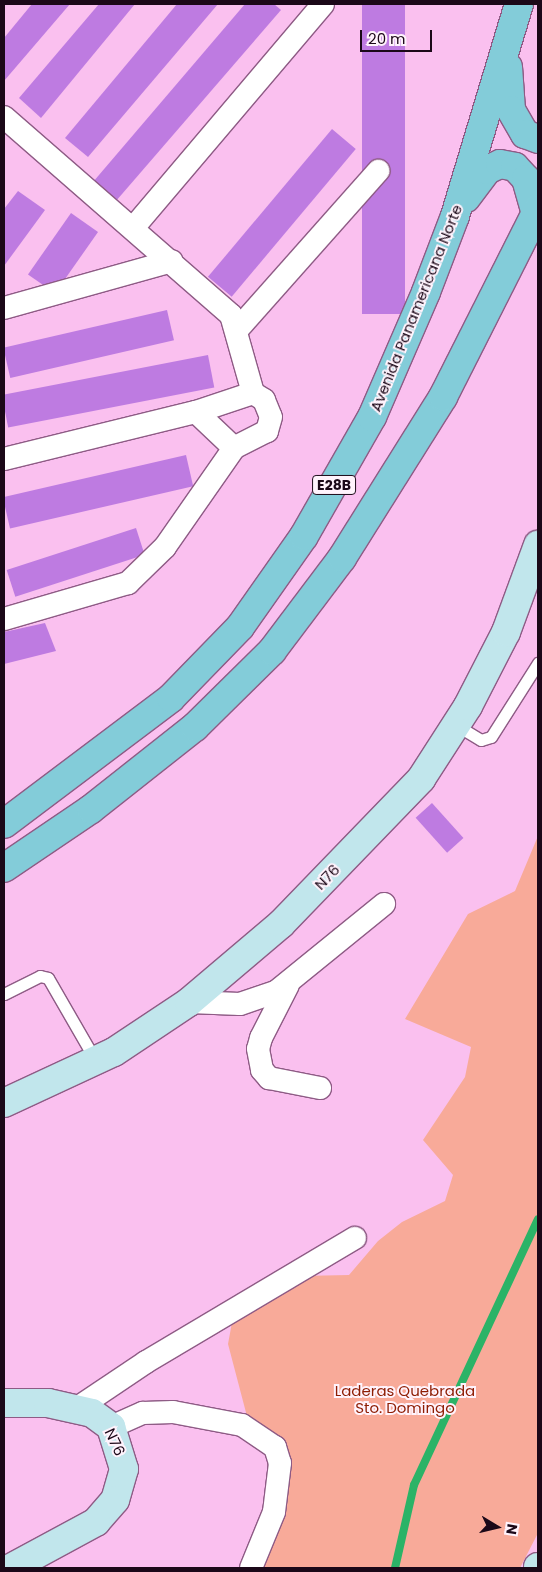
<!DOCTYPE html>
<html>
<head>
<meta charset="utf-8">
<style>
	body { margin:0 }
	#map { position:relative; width:542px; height:1572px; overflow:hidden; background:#fac0ef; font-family:Poppins,sans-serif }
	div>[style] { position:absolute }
	.green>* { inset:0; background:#f8aa99 }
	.stream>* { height:8px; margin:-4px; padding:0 4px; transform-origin:4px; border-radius:4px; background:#2bb367 }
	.building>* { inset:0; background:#be7be1; transform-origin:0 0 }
	.roads { filter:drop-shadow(1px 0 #8e5b85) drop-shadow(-1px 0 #8e5b85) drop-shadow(0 1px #8e5b85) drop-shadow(0 -1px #8e5b85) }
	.lane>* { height:11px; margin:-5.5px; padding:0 5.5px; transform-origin:5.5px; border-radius:5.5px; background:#fff }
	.street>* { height:22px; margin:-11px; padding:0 11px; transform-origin:11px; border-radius:11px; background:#fff }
	.secondary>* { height:28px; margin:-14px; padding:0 14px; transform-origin:14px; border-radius:14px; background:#c1e6ec }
	.primary>* { height:28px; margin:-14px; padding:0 14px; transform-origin:14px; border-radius:14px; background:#83ccd9 }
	span { translate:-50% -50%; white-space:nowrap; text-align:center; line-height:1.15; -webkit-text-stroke:4px #fff3fc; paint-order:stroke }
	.shield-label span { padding:1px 4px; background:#fff3fc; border:1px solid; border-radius:4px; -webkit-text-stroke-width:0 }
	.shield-label { font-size:14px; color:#1b0818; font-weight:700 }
	.street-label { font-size:15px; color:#1b0818 }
	.park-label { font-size:15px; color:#8e1d03 }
	.frame { position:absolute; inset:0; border:5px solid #1b0818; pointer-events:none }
	.north { position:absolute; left:472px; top:1502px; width:50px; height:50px; -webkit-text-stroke:4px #fff3fc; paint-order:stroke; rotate:99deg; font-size:14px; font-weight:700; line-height:20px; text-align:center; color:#1b0818 }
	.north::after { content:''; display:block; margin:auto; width:18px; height:22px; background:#1b0818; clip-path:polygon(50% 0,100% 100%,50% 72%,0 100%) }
	.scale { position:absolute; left:360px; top:30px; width:72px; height:22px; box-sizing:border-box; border:2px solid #1b0818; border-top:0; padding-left:6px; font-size:15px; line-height:18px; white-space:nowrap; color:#1b0818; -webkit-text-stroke:4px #fff3fc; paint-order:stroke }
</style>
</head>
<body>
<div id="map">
	<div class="green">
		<i style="clip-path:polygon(538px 836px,538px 1533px,520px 1568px,254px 1568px,284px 1463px,249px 1424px,228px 1344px,233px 1317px,301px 1276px,349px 1275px,378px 1241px,402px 1222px,445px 1201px,453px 1175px,423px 1140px,465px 1077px,471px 1047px,405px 1019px,468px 914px,515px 891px)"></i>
	</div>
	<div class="stream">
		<i style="left:395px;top:1568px;width:85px;rotate:-77.1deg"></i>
		<i style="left:414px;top:1485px;width:293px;rotate:-65deg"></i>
	</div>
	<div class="building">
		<i style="clip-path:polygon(32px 4px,70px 4px,4px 81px,4px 38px)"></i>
		<i style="clip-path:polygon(99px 4px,135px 4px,41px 118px,19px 98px)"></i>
		<i style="clip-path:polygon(177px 4px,218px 4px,88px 157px,65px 138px)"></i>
		<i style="clip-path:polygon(245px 4px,274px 4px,281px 10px,116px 201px,93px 182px)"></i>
		<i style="left:362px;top:4px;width:43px;height:310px"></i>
		<i style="left:332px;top:129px;width:31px;height:193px;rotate:40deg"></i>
		<i style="clip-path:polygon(18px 191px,45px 210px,4px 266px,4px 209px)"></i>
		<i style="left:71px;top:213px;width:33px;height:75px;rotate:35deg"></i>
		<i style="left:167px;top:310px;width:31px;height:168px;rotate:77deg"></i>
		<i style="left:208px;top:355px;width:33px;height:210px;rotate:79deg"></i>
		<i style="left:186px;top:455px;width:32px;height:188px;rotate:77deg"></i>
		<i style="left:136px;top:528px;width:28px;height:136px;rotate:72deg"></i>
		<i style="clip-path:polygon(45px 623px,56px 651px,4px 664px,4px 632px)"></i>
		<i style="left:432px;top:803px;width:47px;height:22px;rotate:48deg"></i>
	</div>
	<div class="roads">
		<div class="lane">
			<i style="left:456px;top:725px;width:29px;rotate:31deg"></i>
			<i style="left:481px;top:740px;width:10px;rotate:-17deg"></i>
			<i style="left:491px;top:737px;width:88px;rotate:-57.6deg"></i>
			<i style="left:4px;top:994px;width:40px;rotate:-26.6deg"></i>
			<i style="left:40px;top:976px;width:8px;rotate:14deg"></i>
			<i style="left:48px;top:978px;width:96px;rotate:60deg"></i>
		</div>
		<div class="street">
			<i style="left:4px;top:117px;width:301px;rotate:41.1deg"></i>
			<i style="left:231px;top:315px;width:81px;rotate:74.2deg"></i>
			<i style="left:253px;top:393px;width:13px;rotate:32deg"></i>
			<i style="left:264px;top:400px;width:18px;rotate:68deg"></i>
			<i style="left:271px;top:417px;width:15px;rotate:106deg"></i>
			<i style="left:267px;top:431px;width:37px;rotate:153deg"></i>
			<i style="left:234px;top:448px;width:121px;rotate:124.9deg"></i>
			<i style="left:165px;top:547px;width:52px;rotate:135.8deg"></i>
			<i style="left:128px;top:583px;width:129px;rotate:163.8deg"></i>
			<i style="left:134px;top:227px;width:292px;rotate:-49.7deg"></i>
			<i style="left:4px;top:308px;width:174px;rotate:-15.6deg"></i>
			<i style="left:237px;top:330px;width:213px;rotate:-48.4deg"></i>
			<i style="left:196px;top:412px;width:52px;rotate:43.5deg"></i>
			<i style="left:4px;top:459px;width:198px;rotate:-13.8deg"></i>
			<i style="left:196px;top:412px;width:60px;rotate:-18.4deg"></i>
			<i style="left:288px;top:985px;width:59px;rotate:117deg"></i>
			<i style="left:261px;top:1038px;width:11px;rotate:105deg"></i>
			<i style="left:258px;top:1049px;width:21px;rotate:79deg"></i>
			<i style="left:262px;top:1070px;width:11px;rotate:49deg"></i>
			<i style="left:269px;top:1078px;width:52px;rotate:11.1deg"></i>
			<i style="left:189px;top:1002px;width:51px;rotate:2.2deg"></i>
			<i style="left:240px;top:1004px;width:39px;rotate:-19deg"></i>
			<i style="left:277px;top:991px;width:138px;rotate:-39.1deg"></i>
			<i style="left:79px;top:1407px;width:81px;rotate:-33.9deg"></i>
			<i style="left:146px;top:1362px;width:243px;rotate:-30.7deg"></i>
			<i style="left:111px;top:1427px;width:35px;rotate:-24deg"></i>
			<i style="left:143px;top:1413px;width:30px;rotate:-2deg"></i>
			<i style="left:173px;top:1412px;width:70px;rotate:10.7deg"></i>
			<i style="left:242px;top:1425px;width:40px;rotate:34deg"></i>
			<i style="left:275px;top:1447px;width:17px;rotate:73deg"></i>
			<i style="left:280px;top:1463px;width:49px;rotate:97deg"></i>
			<i style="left:274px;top:1512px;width:61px;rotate:112.3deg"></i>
		</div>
		<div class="secondary">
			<i style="left:4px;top:1103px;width:121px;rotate:-24.9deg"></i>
			<i style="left:114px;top:1052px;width:90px;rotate:-33.7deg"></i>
			<i style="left:189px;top:1002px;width:121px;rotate:-40.3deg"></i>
			<i style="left:281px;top:924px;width:202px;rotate:-46deg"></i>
			<i style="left:421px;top:779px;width:87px;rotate:-57.2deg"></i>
			<i style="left:468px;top:706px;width:83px;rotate:-62.8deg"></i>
			<i style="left:506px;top:632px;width:93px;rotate:-69.8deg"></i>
			<i style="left:4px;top:1403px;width:44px"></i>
			<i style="left:48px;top:1403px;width:45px;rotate:12.8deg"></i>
			<i style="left:92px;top:1413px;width:24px;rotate:36deg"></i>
			<i style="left:111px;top:1427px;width:44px;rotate:72.8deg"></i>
			<i style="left:124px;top:1469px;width:32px;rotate:106deg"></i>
			<i style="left:115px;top:1500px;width:29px;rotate:131deg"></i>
			<i style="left:96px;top:1522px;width:97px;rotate:151.6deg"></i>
			<i style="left:538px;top:1568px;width:1px;rotate:-90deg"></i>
		</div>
		<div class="primary">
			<i style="left:508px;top:67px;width:43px;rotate:86deg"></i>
			<i style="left:511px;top:110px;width:28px;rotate:60deg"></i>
			<i style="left:525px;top:134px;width:14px;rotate:21deg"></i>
			<i style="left:466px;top:198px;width:35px;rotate:-53deg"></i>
			<i style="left:487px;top:170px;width:14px;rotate:-25deg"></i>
			<i style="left:500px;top:164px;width:15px;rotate:11deg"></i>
			<i style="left:515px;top:167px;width:16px;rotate:47deg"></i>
			<i style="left:526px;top:179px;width:37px;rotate:74deg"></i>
			<i style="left:4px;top:824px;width:209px;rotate:-37deg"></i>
			<i style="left:171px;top:698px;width:99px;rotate:-45.8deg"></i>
			<i style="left:240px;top:627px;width:111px;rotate:-54.9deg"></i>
			<i style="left:304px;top:536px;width:137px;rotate:-60.3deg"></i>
			<i style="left:372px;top:417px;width:136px;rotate:-66.6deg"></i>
			<i style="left:426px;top:292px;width:81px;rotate:-69.1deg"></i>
			<i style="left:455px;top:216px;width:221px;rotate:-73.2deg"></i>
			<i style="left:4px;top:868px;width:105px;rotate:-34.1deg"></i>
			<i style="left:91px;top:809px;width:132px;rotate:-38.3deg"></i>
			<i style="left:195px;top:727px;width:108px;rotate:-44.6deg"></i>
			<i style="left:272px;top:651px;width:116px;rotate:-53deg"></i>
			<i style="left:342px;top:558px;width:190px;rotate:-57.9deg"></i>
			<i style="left:443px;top:397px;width:211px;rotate:-63.2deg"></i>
		</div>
	</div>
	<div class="shield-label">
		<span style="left:334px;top:485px">E28B</span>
	</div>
	<div class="street-label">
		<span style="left:416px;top:308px;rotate:-68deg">Avenida Panamericana Norte</span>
		<span style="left:327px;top:877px;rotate:-46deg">N76</span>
		<span style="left:115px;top:1442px;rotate:65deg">N76</span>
	</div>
	<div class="park-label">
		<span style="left:405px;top:1399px">Laderas Quebrada<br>Sto. Domingo</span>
	</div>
	<div class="frame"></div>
	<div class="north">N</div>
	<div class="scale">20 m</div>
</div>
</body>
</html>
